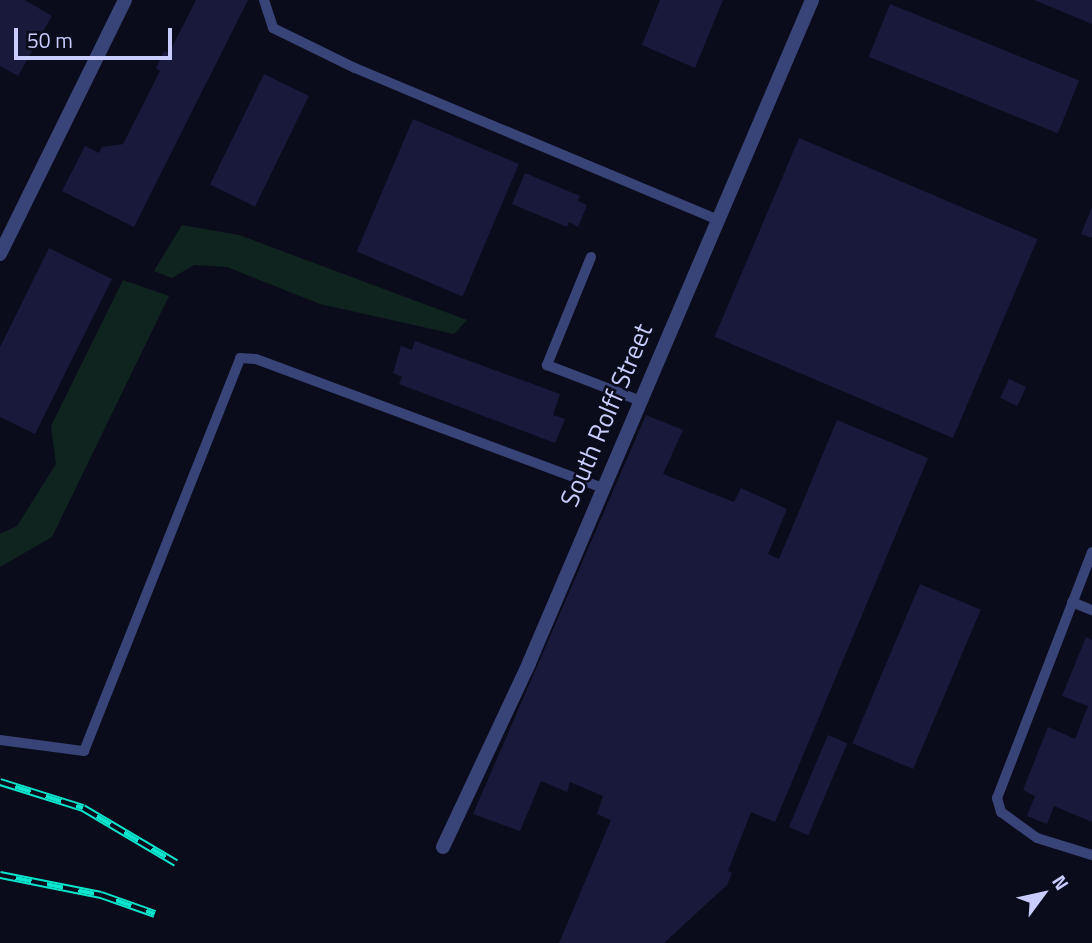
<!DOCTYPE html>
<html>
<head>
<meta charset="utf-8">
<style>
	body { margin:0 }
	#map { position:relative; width:1092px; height:943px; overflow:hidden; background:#0b0c1b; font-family:"Titillium Web",sans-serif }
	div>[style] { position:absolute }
	.green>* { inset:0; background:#0f241f }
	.building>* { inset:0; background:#18193b; transform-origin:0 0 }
	.lane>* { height:10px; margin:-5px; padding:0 5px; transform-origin:5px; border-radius:5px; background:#384378 }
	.street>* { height:14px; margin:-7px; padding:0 7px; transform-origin:7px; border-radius:7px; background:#384378 }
	.rail>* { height:8px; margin-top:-4px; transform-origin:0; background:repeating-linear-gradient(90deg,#0b0c1b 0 16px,#0ae6cd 0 32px); box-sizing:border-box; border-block:2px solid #0ae6cd }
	span { translate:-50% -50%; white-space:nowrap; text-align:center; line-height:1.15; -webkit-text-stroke:5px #0b0c1b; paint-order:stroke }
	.street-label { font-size:26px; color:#c8cdfd }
	.north { position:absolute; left:1008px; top:859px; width:70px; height:70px; -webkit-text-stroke:5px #0b0c1b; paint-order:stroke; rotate:57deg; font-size:19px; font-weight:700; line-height:28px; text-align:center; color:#c8cdfd }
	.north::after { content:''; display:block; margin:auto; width:24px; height:32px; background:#c8cdfd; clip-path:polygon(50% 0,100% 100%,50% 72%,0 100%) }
	.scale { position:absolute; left:14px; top:28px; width:158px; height:32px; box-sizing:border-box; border:4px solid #c8cdfd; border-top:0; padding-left:9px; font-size:21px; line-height:24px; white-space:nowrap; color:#c8cdfd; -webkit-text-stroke:5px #0b0c1b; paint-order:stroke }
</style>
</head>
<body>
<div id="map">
	<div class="green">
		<i style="clip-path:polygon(182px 225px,239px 235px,467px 320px,454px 334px,320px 304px,227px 267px,194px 265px,172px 278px,154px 271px)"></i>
		<i style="clip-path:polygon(123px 280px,169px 296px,52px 537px,0 567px,0 534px,17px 526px,56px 464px,51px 426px)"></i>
	</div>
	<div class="building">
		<i style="clip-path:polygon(0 0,25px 0,52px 16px,18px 76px,0 66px)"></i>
		<i style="clip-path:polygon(196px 0,248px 0,134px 227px,62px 191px,85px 146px,99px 153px,102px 147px,123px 144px,160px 71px,156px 68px,164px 51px,169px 53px)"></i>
		<i style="clip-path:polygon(660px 0,723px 0,695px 68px,642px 45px)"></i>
		<i style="clip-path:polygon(1034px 0,1092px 0,1092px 24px)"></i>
		<i style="left:890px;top:4px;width:204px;height:57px;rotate:22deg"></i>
		<i style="left:264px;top:74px;width:50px;height:123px;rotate:26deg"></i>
		<i style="left:413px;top:119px;width:115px;height:144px;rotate:23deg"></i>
		<i style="left:799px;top:138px;width:259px;height:216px;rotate:23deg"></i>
		<i style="clip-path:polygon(525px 173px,580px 196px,578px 201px,587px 205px,578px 227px,569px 222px,567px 227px,512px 204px)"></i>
		<i style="clip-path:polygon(1092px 207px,1092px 238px,1081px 234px)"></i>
		<i style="clip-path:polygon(49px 248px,112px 279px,35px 434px,0 417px,0 347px)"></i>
		<i style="clip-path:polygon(415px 341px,560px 394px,553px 415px,565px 419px,555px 443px,399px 384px,402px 377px,393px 373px,401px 346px,412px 350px)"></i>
		<i style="left:1009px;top:379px;width:19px;height:21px;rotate:25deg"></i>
		<i style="clip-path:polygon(646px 415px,683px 430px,663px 474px,734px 502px,741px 488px,787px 509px,768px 554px,779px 559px,837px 420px,928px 458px,775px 822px,751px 812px,728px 871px,732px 873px,727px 885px,664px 943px,559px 943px,611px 820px,597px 814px,603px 796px,570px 782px,567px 792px,541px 781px,520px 831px,473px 814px)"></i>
		<i style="left:920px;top:584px;width:66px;height:173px;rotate:23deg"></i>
		<i style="clip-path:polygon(1086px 637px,1092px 640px,1092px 822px,1054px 806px,1047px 824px,1027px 816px,1035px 796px,1023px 790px,1048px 727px,1075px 739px,1088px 706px,1062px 696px)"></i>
		<i style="left:828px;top:735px;width:21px;height:100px;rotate:23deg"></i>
	</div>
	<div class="lane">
		<i style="left:264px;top:0;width:29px;rotate:72deg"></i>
		<i style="left:273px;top:28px;width:91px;rotate:26deg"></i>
		<i style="left:355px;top:68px;width:391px;rotate:22.7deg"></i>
		<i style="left:591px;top:257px;width:117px;rotate:112.2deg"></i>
		<i style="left:547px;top:365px;width:97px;rotate:21deg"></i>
		<i style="left:1092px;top:552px;width:264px;rotate:111.1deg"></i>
		<i style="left:997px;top:798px;width:15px;rotate:74deg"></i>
		<i style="left:1001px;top:812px;width:44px;rotate:35.8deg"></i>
		<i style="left:1037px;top:838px;width:58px;rotate:17.2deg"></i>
		<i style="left:1072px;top:602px;width:22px;rotate:22deg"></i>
		<i style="left:0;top:740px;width:85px;rotate:7.5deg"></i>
		<i style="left:84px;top:751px;width:423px;rotate:-68.3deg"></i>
		<i style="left:240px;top:358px;width:16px;rotate:4deg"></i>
		<i style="left:256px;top:359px;width:369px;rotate:20.4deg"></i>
	</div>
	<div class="street">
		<i style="left:0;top:254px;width:283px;rotate:-63.8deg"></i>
		<i style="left:443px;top:847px;width:203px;rotate:-64.9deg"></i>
		<i style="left:529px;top:663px;width:721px;rotate:-66.88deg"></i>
	</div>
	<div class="rail">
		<i style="left:0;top:782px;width:87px;rotate:17.4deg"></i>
		<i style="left:83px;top:808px;width:108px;rotate:30.6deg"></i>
		<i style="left:0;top:875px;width:103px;rotate:11.2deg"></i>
		<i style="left:101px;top:895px;width:57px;rotate:19.4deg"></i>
	</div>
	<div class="street-label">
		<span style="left:606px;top:415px;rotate:-67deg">South Rolff Street</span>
	</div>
	<div class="north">N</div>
	<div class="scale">50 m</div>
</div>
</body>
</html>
